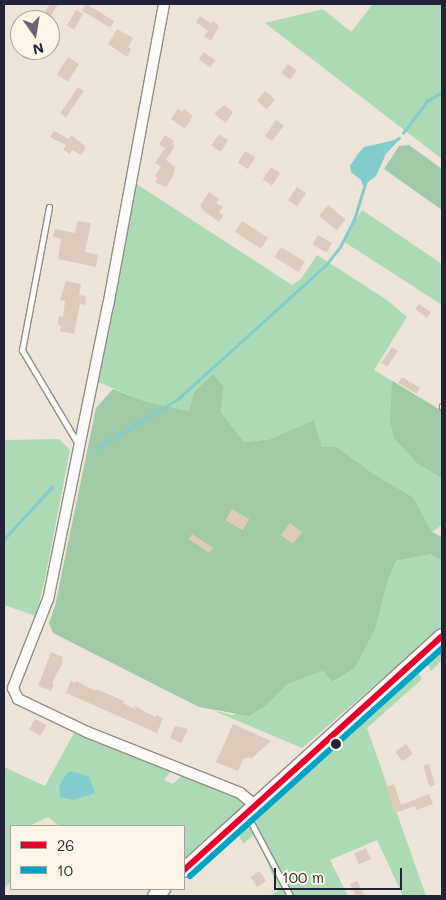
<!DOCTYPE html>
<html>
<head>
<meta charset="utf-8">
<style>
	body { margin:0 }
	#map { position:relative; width:446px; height:900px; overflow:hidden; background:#ece4d7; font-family:Mali,sans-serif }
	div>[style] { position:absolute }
	.green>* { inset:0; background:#acdab4 }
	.forest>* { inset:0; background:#a0caa7 }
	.water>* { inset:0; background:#82cccd }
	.stream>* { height:2.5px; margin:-1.25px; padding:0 1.25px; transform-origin:1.25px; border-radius:1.25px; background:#82cccd }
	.building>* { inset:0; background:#dccbbc; transform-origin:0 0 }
	.roads { filter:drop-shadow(1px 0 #918d8a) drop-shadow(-1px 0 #918d8a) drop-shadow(0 1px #918d8a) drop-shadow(0 -1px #918d8a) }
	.lane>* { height:5px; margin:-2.5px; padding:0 2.5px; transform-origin:2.5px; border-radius:2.5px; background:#fcfbf9 }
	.street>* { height:10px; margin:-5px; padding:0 5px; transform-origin:5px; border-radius:5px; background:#fcfbf9 }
	.secondary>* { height:14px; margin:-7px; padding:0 7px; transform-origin:7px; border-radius:7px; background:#fcfbf9 }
	.bus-1>* { height:6px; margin:-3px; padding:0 3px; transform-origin:3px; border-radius:3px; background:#e4002b }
	.bus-2>* { height:6px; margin:-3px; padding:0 3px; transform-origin:3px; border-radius:3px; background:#02a2c7 }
	.dots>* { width:14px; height:14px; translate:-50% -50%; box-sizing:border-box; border:2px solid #fcf5e5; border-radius:50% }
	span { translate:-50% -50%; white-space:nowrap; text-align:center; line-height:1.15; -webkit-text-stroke:5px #fcf5e5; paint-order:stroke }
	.frame { position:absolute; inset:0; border:5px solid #22223b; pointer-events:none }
	.legend { position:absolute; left:10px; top:825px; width:175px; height:65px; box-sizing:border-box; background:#fcf5e5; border:1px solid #a5a1a1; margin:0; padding:6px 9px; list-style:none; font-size:15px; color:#22223b }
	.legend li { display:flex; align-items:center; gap:10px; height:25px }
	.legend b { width:25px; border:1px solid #a5a1a1 }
	.north { position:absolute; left:10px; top:10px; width:50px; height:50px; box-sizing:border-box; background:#fcf5e5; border:1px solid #a5a1a1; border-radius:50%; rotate:167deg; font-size:14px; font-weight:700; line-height:20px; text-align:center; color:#22223b }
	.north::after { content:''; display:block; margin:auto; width:18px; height:22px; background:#696672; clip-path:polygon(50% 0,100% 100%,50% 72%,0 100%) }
	.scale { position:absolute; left:274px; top:868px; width:128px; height:22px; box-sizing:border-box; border:2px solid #22223b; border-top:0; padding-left:6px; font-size:15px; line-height:18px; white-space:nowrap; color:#22223b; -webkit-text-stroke:4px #fcf5e5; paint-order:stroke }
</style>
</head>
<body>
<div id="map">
	<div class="green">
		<i style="clip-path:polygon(373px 4px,442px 4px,442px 159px,265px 23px,323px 9px,351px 32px)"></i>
		<i style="clip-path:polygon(135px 183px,292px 285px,301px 279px,317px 255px,387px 300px,407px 317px,374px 370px,442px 411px,442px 525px,432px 532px,413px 497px,375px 475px,337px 447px,322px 447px,314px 421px,271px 439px,244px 442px,221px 412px,224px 387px,194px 392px,189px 411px,144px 401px,98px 382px)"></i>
		<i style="clip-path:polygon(362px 210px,442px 264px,442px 305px,343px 241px)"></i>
		<i style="clip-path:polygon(59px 439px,70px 450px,45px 579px,36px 616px,4px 605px,4px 440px)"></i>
		<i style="clip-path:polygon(431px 554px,442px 561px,442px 627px,302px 748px,212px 710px,232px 715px,269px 703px,288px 684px,323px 671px,334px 682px,355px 668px,375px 630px,387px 583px,396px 561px)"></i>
		<i style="clip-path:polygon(442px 648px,442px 660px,431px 671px,427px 663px)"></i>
		<i style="clip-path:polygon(417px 671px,422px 679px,367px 728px,426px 896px,403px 896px,377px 840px,330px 860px,348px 896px,269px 896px,279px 890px,255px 834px,243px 844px,238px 832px,247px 823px,253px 825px,257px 821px,255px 818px,261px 811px)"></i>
		<i style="clip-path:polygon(75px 731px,171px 771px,164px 780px,173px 784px,182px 775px,240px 798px,244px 801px,246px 807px,221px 829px,206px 838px,184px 859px,184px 826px,59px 826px,48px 817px,29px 826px,11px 826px,11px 881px,4px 889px,4px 767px,45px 786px)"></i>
	</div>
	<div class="forest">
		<i style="clip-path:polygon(409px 145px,442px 169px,442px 210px,384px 169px,399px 146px)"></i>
		<i style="clip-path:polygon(213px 374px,224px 387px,221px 412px,244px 442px,271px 439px,314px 420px,322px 447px,337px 447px,375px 475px,413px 497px,432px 532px,442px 537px,442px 561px,431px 554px,396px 561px,387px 583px,375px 630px,355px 668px,333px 682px,323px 671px,288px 684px,269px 703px,249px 716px,199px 707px,53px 633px,49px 623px,55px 606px,96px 408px,113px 389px,144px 401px,189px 411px,194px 392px)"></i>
		<i style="clip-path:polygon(392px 381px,442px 411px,442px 478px,418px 464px,394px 438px,390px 421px)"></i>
	</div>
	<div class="water">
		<i style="clip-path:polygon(395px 140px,396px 143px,386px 154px,376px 176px,363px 186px,361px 180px,351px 172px,350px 166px,357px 155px,364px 147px)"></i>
		<i style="clip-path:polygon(72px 771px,89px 777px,95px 793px,74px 800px,60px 797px,59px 786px,67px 773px)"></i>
	</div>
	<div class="stream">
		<i style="left:403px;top:133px;width:40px;rotate:-53deg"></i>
		<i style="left:427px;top:101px;width:17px;rotate:-31deg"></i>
		<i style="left:393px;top:142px;width:7px;rotate:-34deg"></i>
		<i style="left:97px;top:448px;width:95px;rotate:-31.2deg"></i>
		<i style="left:178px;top:399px;width:200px;rotate:-42.2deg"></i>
		<i style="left:326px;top:265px;width:23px;rotate:-52deg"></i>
		<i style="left:340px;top:247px;width:30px;rotate:-63deg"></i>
		<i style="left:354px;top:220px;width:39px;rotate:-73deg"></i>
		<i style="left:4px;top:539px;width:71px;rotate:-47.3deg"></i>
	</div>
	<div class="building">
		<i style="clip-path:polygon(50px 4px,58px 4px,51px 16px,45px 12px)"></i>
		<i style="left:86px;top:4px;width:33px;height:8px;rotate:31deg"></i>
		<i style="left:76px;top:10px;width:8px;height:18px;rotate:30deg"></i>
		<i style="clip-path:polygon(200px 16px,211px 24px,213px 21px,219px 26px,211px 41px,204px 36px,208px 31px,196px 22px)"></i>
		<i style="clip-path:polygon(117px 29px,133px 38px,128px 47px,131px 49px,127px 57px,108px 44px)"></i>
		<i style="left:204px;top:52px;width:14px;height:9px;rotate:36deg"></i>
		<i style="left:68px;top:57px;width:13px;height:21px;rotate:32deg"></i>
		<i style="left:288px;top:64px;width:11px;height:11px;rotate:38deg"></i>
		<i style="left:78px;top:87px;width:7px;height:32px;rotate:34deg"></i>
		<i style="left:265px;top:91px;width:13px;height:13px;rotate:39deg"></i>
		<i style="clip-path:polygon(224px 105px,233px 112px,226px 123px,214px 114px)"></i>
		<i style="clip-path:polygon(178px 109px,182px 112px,184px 109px,193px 116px,185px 129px,171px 119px)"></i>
		<i style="clip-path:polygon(276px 120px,284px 126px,272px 141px,265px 136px)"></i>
		<i style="clip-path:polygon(54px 131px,69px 139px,71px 135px,86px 147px,81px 155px,72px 150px,70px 154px,63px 150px,66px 145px,50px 137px)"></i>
		<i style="left:219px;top:134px;width:11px;height:14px;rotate:34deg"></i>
		<i style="clip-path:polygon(165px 135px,174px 141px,172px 144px,175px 146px,166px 160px,175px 167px,173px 176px,166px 187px,155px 182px,158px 178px,155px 176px,161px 166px,155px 163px,165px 148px,159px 144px)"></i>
		<i style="left:245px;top:151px;width:12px;height:14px;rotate:31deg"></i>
		<i style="left:271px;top:167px;width:11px;height:15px;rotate:34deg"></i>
		<i style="left:297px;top:187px;width:11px;height:16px;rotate:34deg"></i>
		<i style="clip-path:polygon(209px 192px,219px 199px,216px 203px,223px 207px,219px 212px,224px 215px,219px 222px,202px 210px,203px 209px,200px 206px)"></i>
		<i style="left:328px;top:205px;width:23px;height:14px;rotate:40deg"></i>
		<i style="clip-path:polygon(77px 221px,91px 223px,85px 252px,98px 255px,96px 267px,58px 259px,61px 239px,53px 237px,55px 229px,75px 233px)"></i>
		<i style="left:242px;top:221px;width:31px;height:13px;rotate:33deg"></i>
		<i style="left:318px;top:235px;width:16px;height:11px;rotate:30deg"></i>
		<i style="left:281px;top:247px;width:28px;height:12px;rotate:32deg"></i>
		<i style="clip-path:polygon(66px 281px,81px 284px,79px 295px,86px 296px,85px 305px,80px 304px,74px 334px,60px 331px,61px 325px,58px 325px,59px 316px,63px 317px,65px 301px,60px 300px)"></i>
		<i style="clip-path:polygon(419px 304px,431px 312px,427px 318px,415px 309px)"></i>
		<i style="left:392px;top:347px;width:7px;height:19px;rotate:34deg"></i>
		<i style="left:402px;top:377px;width:21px;height:7px;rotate:31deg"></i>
		<i style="left:232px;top:509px;width:20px;height:13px;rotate:30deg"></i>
		<i style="left:290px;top:523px;width:15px;height:15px;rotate:37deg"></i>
		<i style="left:192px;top:534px;width:25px;height:6px;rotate:34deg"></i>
		<i style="clip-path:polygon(51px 652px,63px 657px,62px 662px,63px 662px,52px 683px,54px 684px,51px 691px,38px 686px)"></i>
		<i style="clip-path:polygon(71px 681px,75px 683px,76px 681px,95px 691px,96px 689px,124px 701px,123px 703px,135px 709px,135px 706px,155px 717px,156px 715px,163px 718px,157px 733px,66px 693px)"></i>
		<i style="left:35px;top:719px;width:13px;height:12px;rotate:29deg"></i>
		<i style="clip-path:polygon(233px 724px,271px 741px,251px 759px,249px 757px,243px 759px,238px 771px,216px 762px)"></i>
		<i style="clip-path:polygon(175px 726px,188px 729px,181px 743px,170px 738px)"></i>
		<i style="left:406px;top:744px;width:12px;height:13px;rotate:55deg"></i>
		<i style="left:429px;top:764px;width:22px;height:6px;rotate:74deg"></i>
		<i style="clip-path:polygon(394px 784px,401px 805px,429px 794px,433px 804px,416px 810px,415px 806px,395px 813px,386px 787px)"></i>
		<i style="left:366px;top:848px;width:12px;height:13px;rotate:66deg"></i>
		<i style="left:260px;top:871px;width:12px;height:11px;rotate:59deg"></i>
		<i style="clip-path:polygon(357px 881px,365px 896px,356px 896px,350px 884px)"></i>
	</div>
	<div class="roads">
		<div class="lane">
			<i style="left:49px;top:207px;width:146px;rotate:100.7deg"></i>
			<i style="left:22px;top:350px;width:109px;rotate:59.2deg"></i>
			<i style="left:442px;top:406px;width:1px;rotate:90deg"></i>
			<i style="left:247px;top:815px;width:92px;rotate:62deg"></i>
		</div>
		<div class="street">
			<i style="left:164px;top:4px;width:306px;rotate:100.5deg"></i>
			<i style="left:108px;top:305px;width:300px;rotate:101.5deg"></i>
			<i style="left:48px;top:599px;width:96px;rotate:111.5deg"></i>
			<i style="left:13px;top:688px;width:12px;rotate:66deg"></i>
			<i style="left:18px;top:699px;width:76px;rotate:25.6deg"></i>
			<i style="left:87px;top:732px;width:165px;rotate:21.7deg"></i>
			<i style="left:240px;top:793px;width:19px;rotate:39deg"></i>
		</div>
		<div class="secondary">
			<i style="left:184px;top:870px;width:348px;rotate:-42.2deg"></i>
			<i style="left:155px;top:896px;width:11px;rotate:-41deg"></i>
		</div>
	</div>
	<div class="bus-1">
		<i style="left:184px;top:870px;width:348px;rotate:-42.2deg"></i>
	</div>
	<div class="bus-2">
		<i style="left:190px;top:876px;width:340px;rotate:-42.1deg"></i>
	</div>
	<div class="dots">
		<i style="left:336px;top:744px;background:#22223b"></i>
	</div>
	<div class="frame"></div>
	<ul class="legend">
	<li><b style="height:6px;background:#e4002b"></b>26</li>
	<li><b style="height:6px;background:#02a2c7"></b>10</li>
	</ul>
	<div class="north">N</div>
	<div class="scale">100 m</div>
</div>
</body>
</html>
